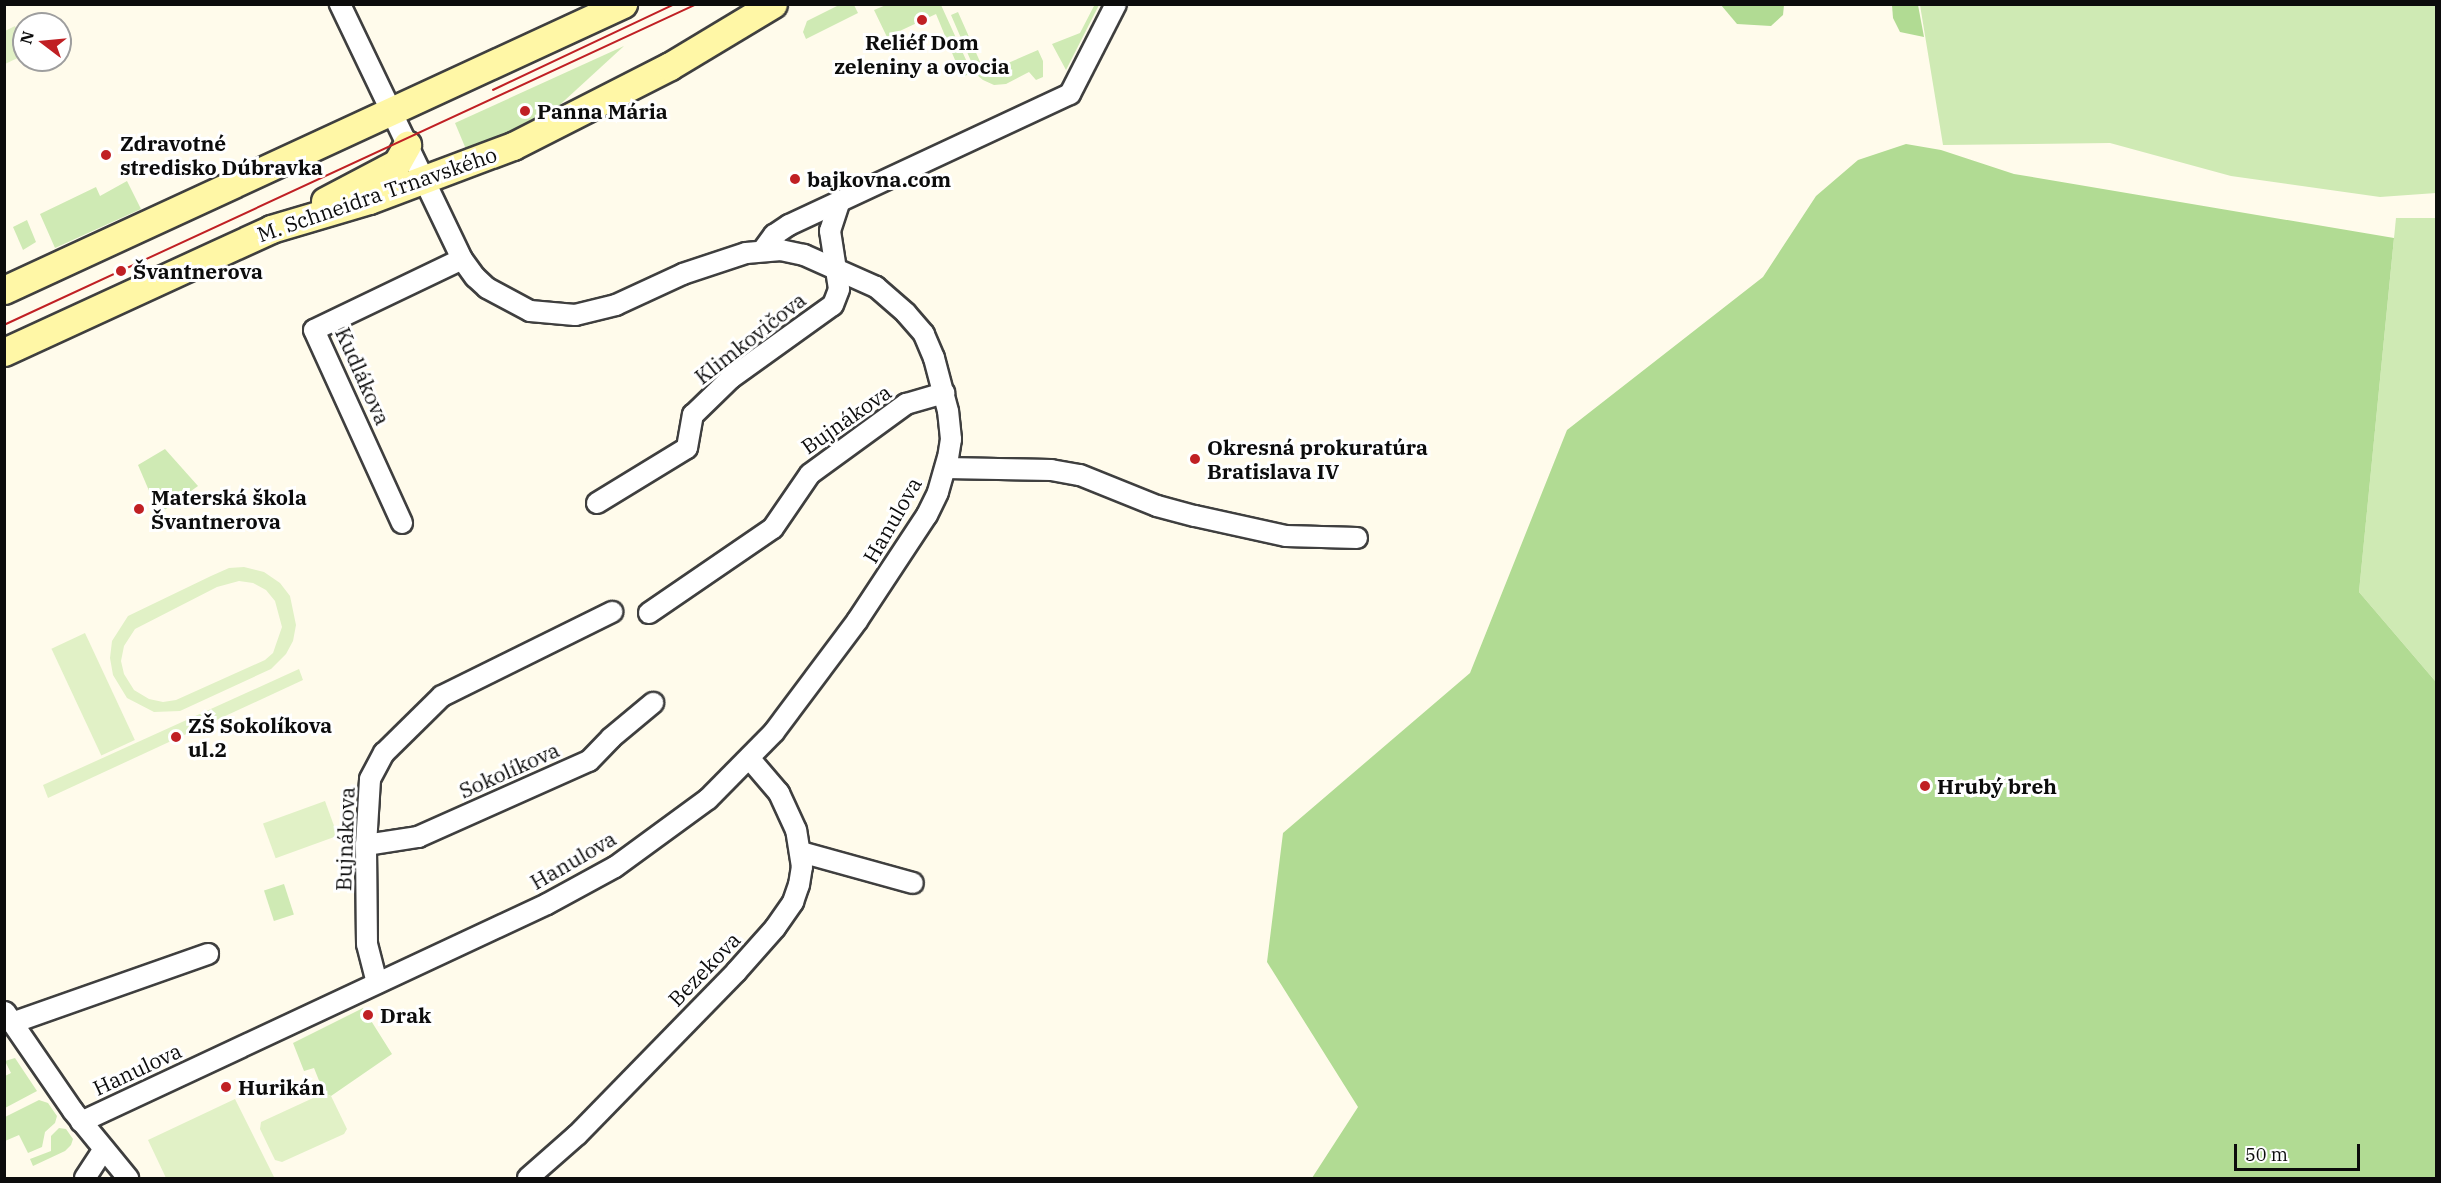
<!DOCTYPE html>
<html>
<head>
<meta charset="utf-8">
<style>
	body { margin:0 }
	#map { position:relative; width:2441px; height:1183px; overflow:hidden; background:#fffbeb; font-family:"IBM Plex Serif",serif }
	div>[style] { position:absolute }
	.green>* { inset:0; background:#cfeab4; transform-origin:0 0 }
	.forest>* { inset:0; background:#b1db93 }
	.pitch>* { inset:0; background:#e1f1c6; transform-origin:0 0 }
	.roads { filter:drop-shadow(2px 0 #3f3f3f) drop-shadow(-2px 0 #3f3f3f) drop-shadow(0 2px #3f3f3f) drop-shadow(0 -2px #3f3f3f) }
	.street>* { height:20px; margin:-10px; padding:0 10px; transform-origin:10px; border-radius:10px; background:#fff }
	.secondary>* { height:27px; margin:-13.5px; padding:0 13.5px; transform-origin:13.5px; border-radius:13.5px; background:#fff7a6 }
	.tram>* { height:1.5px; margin:-0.75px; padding:0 0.75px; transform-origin:0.75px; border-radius:0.75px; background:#c02024 }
	.dots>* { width:16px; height:16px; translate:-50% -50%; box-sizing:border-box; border:3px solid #fff; border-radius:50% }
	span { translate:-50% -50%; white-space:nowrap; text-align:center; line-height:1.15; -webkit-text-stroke:6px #fff; paint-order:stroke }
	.poi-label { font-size:21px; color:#0c0c0c; font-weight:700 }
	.left { translate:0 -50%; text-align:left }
	.street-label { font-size:21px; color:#0c0c0c }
	.frame { position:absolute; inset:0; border:6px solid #0c0c0c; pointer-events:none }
	.north { position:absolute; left:12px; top:12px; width:60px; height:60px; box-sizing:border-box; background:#fff; border:2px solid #9e9e9e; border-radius:50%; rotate:286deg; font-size:16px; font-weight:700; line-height:24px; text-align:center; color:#0c0c0c }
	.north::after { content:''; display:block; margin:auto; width:21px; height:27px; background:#c02024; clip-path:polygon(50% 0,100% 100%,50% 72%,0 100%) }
	.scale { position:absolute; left:2234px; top:1144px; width:126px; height:27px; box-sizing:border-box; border:3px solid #0c0c0c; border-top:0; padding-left:8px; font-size:18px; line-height:21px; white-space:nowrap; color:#0c0c0c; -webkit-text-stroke:4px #fff; paint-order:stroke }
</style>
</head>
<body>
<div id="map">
	<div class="green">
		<i style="clip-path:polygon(1095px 4px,1099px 5px,1066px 70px,1052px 44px,1080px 33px)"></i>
		<i style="clip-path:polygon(839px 5px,854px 5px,858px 13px,806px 39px,803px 32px,807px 21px)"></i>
		<i style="clip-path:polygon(886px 5px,941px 5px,972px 73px,962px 77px,936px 14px,887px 37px,874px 10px)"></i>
		<i style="clip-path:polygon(1920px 5px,2436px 5px,2436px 193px,2380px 197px,2231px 176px,2110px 143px,1943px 145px)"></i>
		<i style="clip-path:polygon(958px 12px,985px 73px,1038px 50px,1043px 61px,1043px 77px,1036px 80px,1029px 72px,1006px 84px,994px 85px,983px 80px,977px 75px,951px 15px)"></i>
		<i style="clip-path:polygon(624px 46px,540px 123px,468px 154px,455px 123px)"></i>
		<i style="clip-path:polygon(127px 181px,141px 209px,55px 248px,40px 214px,96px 187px,100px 196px)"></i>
		<i style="clip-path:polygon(2396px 218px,2436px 218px,2436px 682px,2359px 592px)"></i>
		<i style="clip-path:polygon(27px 220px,36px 242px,23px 250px,13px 227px)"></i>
		<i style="clip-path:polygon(165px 449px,198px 486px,159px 514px,138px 465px)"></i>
		<i style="left:284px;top:884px;width:32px;height:21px;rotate:72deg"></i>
		<i style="clip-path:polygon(363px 1008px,392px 1054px,331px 1096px,324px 1093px,314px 1068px,304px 1071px,293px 1043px)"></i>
		<i style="clip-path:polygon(15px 1058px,37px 1091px,5px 1108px,5px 1076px,11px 1073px,5px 1061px)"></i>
		<i style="clip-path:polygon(39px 1100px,48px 1103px,57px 1116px,55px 1123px,45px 1132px,42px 1147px,28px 1153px,19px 1135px,5px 1141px,5px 1117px)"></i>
		<i style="clip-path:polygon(59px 1128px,66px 1129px,73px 1139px,71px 1145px,65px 1151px,33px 1166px,30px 1159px,51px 1151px,51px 1136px)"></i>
	</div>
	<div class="forest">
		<i style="clip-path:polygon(1721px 5px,1784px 5px,1783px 15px,1771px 26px,1737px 24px)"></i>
		<i style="clip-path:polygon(1892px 5px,1918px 5px,1924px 37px,1900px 32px,1893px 18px)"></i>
		<i style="clip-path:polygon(1906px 144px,1941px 150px,2014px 174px,2394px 238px,2359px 592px,2436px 682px,2436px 1178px,1312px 1178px,1358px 1107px,1267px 962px,1283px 833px,1470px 673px,1567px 430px,1763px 277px,1816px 196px,1858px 160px)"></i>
	</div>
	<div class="pitch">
		<i style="clip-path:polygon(15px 26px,24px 46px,24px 55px,5px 64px,5px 31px)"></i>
		<i style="clip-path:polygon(evenodd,244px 567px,264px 572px,280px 583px,290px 596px,296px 625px,293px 641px,286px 654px,271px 669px,180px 711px,154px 712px,127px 698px,113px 675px,110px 658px,112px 641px,128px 616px,211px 576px,229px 568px,244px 567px,239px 581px,253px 583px,266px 590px,275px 601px,282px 627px,273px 653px,265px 660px,176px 700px,163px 702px,149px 699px,134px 690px,124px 674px,121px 661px,124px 646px,135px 629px,217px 587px,239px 581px)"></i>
		<i style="left:85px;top:633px;width:118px;height:37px;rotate:65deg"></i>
		<i style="clip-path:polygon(299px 669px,303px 680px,48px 798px,43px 785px)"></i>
		<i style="left:325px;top:801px;width:37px;height:66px;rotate:70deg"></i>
		<i style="clip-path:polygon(324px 1093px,331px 1096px,347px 1129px,344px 1134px,282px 1162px,275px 1160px,260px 1129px,261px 1122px)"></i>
		<i style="clip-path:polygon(235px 1099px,274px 1177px,166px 1178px,148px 1140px)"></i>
	</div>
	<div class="roads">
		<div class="street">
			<i style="left:763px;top:250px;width:19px;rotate:-54deg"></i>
			<i style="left:774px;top:235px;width:18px;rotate:-34deg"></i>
			<i style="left:789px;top:225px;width:310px;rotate:-25deg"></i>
			<i style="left:1070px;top:94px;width:101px;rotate:-62.9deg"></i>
			<i style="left:946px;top:468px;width:105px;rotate:1.1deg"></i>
			<i style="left:1051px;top:470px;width:29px;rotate:10deg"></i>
			<i style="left:1080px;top:475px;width:83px;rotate:21.9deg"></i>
			<i style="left:1157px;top:506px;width:39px;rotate:15deg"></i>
			<i style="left:1195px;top:516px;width:93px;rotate:12.4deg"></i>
			<i style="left:1286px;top:536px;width:71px;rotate:1.6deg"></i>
			<i style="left:597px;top:503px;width:105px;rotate:-31.4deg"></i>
			<i style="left:687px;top:448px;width:34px;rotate:-80deg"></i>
			<i style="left:693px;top:415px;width:53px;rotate:-44.2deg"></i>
			<i style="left:731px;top:378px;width:125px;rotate:-35.6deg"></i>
			<i style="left:833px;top:305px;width:17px;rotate:-69deg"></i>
			<i style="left:839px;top:289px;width:59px;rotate:-98.8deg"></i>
			<i style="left:830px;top:231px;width:29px;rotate:-72deg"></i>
			<i style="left:402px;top:523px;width:212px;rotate:-114.5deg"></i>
			<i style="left:314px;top:330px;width:164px;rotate:-25.6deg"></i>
			<i style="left:649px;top:613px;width:150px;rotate:-34.4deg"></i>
			<i style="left:773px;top:528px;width:65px;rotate:-55.6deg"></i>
			<i style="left:810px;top:474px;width:119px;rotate:-36.1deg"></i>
			<i style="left:906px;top:404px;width:40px;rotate:-16deg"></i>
			<i style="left:366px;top:845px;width:53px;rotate:-8.7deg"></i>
			<i style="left:418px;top:837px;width:187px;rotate:-24deg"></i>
			<i style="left:589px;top:761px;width:32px;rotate:-46deg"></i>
			<i style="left:611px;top:738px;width:55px;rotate:-39.8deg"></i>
			<i style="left:801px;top:852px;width:116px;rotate:15.5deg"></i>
			<i style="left:377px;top:983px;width:40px;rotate:-104.4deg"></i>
			<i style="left:367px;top:944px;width:99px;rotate:-90.6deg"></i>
			<i style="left:366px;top:845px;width:66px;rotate:-86.5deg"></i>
			<i style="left:370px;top:779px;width:30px;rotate:-62deg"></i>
			<i style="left:384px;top:753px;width:81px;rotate:-44.5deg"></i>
			<i style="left:442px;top:696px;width:190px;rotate:-26.3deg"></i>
			<i style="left:5px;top:1012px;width:120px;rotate:55.5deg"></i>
			<i style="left:73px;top:1111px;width:87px;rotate:50.6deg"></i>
			<i style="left:12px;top:1023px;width:208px;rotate:-19.4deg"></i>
			<i style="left:81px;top:1122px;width:514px;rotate:-25.07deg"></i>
			<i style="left:547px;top:904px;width:77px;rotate:-28.6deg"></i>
			<i style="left:615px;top:867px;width:115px;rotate:-36.2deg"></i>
			<i style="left:708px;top:799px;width:94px;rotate:-45.4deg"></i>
			<i style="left:774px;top:732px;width:139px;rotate:-53.2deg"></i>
			<i style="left:857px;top:621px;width:127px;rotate:-56.6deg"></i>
			<i style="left:927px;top:515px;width:25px;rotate:-64deg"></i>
			<i style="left:938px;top:492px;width:35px;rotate:-74deg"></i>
			<i style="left:948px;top:458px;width:19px;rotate:-81deg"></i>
			<i style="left:951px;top:439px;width:28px;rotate:-96deg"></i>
			<i style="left:948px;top:411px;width:55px;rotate:-104.8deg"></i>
			<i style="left:934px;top:358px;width:26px;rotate:-113deg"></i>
			<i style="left:924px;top:334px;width:28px;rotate:-131deg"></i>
			<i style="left:906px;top:313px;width:40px;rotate:-139deg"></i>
			<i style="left:876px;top:287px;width:79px;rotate:-156deg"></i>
			<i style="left:804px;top:255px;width:24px;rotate:-168deg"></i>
			<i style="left:781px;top:250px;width:35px;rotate:175deg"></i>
			<i style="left:746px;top:253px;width:66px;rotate:161.6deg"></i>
			<i style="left:683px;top:274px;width:74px;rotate:155.2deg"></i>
			<i style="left:616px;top:305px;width:42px;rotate:166.3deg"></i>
			<i style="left:575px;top:315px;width:45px;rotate:-174.9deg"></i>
			<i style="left:530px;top:311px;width:49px;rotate:-151.9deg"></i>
			<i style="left:487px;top:288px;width:16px;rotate:-137deg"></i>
			<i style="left:475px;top:277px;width:22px;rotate:-126deg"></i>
			<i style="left:462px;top:259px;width:283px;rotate:-115.6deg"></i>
			<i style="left:85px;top:1178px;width:33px;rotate:-57deg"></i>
			<i style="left:528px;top:1178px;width:65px;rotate:-41.3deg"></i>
			<i style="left:577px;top:1135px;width:228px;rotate:-45.7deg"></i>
			<i style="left:736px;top:972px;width:59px;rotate:-48.4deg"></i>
			<i style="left:775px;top:928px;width:32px;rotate:-55deg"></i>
			<i style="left:793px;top:902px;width:18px;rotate:-71deg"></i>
			<i style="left:799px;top:885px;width:18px;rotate:-81deg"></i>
			<i style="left:802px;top:867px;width:37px;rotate:-99deg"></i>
			<i style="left:796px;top:830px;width:41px;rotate:-114.7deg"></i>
			<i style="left:779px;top:793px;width:46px;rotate:-130.6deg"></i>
		</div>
		<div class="secondary">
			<i style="left:325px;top:201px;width:81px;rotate:-27.8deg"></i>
			<i style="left:397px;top:163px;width:21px;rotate:-61deg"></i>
			<i style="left:4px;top:290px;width:682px;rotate:-24.8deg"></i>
			<i style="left:4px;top:352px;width:294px;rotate:-24.7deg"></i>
			<i style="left:271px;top:229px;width:102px;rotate:-16.5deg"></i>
			<i style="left:369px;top:200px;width:154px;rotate:-20.6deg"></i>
			<i style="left:513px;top:146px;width:176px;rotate:-27deg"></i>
			<i style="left:670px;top:66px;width:120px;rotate:-31deg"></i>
		</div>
	</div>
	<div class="tram">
		<i style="left:493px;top:90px;width:201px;rotate:-25.3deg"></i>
		<i style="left:4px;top:325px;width:764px;rotate:-24.85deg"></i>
	</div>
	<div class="dots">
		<i style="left:922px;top:20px;background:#c02024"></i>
		<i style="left:525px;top:111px;background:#c02024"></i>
		<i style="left:106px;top:155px;background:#c02024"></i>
		<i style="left:795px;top:179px;background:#c02024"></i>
		<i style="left:121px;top:271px;background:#c02024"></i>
		<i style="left:1195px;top:459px;background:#c02024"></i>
		<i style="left:139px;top:509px;background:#c02024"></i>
		<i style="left:176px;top:737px;background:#c02024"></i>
		<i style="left:1925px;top:786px;background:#c02024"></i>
		<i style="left:368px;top:1015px;background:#c02024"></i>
		<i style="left:226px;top:1087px;background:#c02024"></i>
	</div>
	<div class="poi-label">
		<span style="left:922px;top:54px">Reliéf Dom<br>zeleniny a ovocia</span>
		<span class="left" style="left:537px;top:111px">Panna Mária</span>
		<span class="left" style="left:120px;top:155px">Zdravotné<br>stredisko Dúbravka</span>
		<span class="left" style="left:807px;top:179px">bajkovna.com</span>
		<span class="left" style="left:133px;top:271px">Švantnerova</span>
		<span class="left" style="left:1207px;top:459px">Okresná prokuratúra<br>Bratislava IV</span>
		<span class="left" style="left:151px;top:509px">Materská škola<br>Švantnerova</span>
		<span class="left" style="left:188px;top:737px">ZŠ Sokolíkova<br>ul.2</span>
		<span class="left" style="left:1937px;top:786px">Hrubý breh</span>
		<span class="left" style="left:380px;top:1015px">Drak</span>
		<span class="left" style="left:238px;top:1087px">Hurikán</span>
	</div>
	<div class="street-label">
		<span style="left:377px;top:194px;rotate:-19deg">M. Schneidra Trnavského</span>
		<span style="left:750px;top:338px;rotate:-38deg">Klimkovičova</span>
		<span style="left:363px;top:376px;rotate:66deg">Kudlákova</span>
		<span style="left:846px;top:419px;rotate:-35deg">Bujnákova</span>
		<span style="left:892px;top:520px;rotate:-60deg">Hanulova</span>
		<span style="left:509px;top:770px;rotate:-24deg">Sokolíkova</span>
		<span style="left:345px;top:839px;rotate:-88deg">Bujnákova</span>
		<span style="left:573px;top:860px;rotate:-30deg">Hanulova</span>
		<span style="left:704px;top:969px;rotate:-46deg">Bezekova</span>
		<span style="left:137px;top:1069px;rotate:-25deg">Hanulova</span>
	</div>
	<div class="frame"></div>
	<div class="north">N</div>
	<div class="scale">50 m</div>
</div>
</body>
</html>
